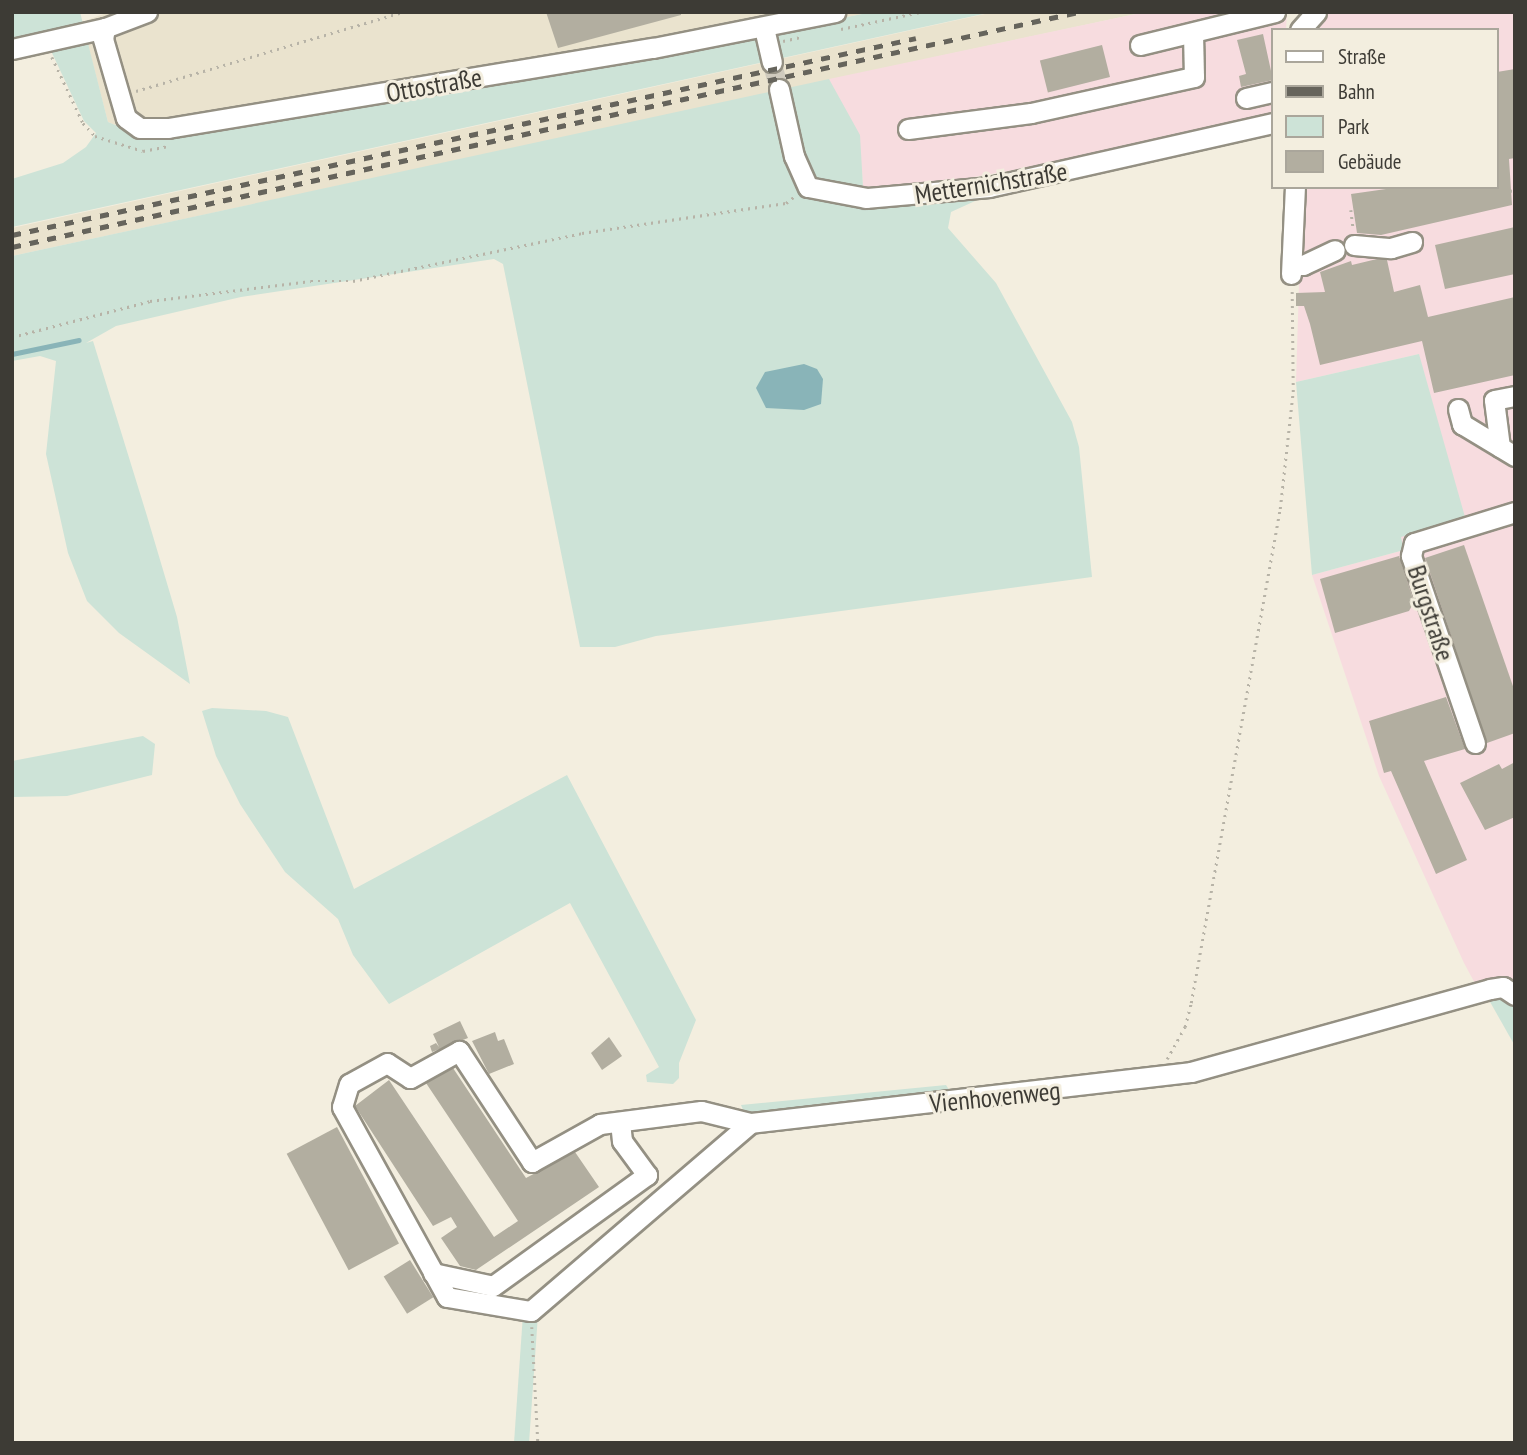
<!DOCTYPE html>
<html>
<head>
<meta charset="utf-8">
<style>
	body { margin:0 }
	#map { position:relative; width:1527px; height:1455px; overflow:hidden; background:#f3eedf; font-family:"PT Sans Narrow",sans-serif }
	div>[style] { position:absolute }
	.built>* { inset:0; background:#eae3ce }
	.industrial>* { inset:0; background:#f7dcdf }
	.green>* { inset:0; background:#cde3d7; transform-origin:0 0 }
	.water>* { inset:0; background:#89b4b8 }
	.stream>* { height:4.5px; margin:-2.25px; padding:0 2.25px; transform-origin:2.25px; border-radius:2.25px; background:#89b4b8 }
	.building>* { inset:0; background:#b2aea0; transform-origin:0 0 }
	.minor-tunnel>* { height:19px; margin-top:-9.5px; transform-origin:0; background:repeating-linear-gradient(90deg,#cfcabd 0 19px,transparent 0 29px) }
	.path>* { height:2.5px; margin-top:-1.25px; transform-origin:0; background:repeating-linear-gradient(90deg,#b7b3a7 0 2px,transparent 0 7px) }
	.roads { filter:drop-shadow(2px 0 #949083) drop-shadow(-2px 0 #949083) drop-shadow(0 2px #949083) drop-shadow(0 -2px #949083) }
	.minor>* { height:19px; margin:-9.5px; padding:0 9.5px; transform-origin:9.5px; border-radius:9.5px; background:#fff }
	.rail>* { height:4.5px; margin-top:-2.25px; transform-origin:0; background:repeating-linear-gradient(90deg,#66645c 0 9px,transparent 0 18px) }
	span { translate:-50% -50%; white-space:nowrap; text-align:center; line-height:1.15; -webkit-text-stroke:6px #f3eedf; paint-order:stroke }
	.street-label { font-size:26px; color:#3d3b35 }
	.frame { position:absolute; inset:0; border:14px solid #3d3b35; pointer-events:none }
	.legend { position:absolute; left:1271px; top:28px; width:228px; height:161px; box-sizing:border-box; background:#f3eedf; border:2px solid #aaa69b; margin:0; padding:9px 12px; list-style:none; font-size:21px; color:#3d3b35 }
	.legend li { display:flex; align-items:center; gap:14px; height:35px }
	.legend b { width:35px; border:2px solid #aaa69b }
</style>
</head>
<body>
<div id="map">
	<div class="built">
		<i style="clip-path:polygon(109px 12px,872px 12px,656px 55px,142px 136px,108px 122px,82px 22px)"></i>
		<i style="clip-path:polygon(994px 12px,1145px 12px,12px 256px,12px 228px)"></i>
	</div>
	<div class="industrial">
		<i style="clip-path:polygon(1145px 12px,1287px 12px,1286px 30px,1273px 30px,1273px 115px,1123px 151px,922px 186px,863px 187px,862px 170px,829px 79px)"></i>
		<i style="clip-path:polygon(1336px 12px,1515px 12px,1515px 992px,1478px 989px,1464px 963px,1379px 776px,1312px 575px,1404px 550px,1401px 537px,1419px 354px,1296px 382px,1302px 187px,1497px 187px,1497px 30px,1313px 30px,1324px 15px)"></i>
	</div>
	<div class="green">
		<i style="clip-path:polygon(20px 12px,80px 12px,108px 122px,142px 136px,656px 55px,872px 12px,992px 12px,12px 227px,12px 179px,63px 163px,86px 147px,96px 133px,84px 121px,44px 36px,12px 43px,12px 14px)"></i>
		<i style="clip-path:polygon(829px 79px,860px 135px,863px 187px,811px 198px,986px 196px,951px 212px,948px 228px,996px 283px,1072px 422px,1079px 447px,1092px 577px,656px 636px,615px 647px,580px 647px,503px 264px,494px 259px,241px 297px,116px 326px,86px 343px,93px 341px,147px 516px,177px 617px,190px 684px,119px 633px,87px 601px,68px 553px,46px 454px,56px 361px,40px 356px,12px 361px,12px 256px)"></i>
		<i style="clip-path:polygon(1419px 354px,1465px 517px,1401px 537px,1404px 550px,1312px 575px,1296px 382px)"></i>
		<i style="clip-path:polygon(212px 708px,266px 711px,288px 717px,354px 889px,567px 775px,696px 1020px,679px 1063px,679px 1078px,673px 1084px,647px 1082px,646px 1075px,659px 1067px,570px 903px,389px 1004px,353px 955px,338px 919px,285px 872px,240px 804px,216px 756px,202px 711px)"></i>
		<i style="clip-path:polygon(143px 736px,155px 744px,152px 775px,67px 796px,12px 797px,12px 761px)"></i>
		<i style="clip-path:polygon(1504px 992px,1515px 1003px,1515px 1046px,1485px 993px)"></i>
		<i style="clip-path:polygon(946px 1085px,962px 1111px,763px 1129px,751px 1128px,741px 1105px)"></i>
		<i style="left:523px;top:1314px;width:15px;height:129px;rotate:4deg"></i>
	</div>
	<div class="water">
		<i style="clip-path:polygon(804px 364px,817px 369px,823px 379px,821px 404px,804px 410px,766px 408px,756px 388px,765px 372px)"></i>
	</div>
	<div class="stream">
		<i style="left:12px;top:354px;width:68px;rotate:-11.8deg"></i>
	</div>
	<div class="building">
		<i style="clip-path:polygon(546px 12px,681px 12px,681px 15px,558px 48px)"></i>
		<i style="clip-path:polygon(1263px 34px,1273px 80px,1241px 87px,1239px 76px,1246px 74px,1237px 40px)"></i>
		<i style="left:1102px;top:45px;width:33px;height:64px;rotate:76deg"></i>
		<i style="clip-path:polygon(1515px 69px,1515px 158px,1509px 159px,1512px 205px,1381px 235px,1357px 233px,1351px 194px,1400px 187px,1497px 187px,1497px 72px)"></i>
		<i style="clip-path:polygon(1515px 227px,1515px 274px,1445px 289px,1435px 245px)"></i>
		<i style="clip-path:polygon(1377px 259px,1387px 260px,1394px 292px,1420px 285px,1428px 317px,1515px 297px,1515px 375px,1434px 393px,1422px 341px,1320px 365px,1310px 324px,1304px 306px,1296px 306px,1296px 293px,1325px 292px,1320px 272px,1351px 261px,1352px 265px)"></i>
		<i style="clip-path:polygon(1464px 545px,1515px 692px,1515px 733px,1487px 743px,1425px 558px)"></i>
		<i style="clip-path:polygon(1399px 556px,1414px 602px,1409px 611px,1335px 633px,1320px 579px)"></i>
		<i style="clip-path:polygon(1446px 697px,1465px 749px,1424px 761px,1467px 860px,1436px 874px,1391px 771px,1384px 773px,1369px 721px)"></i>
		<i style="clip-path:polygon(1515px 762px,1515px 817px,1485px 830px,1460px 783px,1499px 764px,1502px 769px)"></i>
		<i style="clip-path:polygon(460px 1021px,468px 1038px,432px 1052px,430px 1046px,436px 1043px,439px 1047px,433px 1034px)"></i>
		<i style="clip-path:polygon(495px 1032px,498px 1041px,504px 1039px,514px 1064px,489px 1074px,472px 1041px)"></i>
		<i style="clip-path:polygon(609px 1037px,622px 1056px,602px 1070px,591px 1053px)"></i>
		<i style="clip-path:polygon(453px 1068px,526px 1178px,575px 1152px,599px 1187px,476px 1270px,460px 1266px,441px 1238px,457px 1227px,451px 1217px,433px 1226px,355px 1106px,389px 1080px,494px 1237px,518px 1221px,426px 1083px)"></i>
		<i style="left:337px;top:1127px;width:132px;height:57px;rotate:62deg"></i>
		<i style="left:410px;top:1260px;width:44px;height:31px;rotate:58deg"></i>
	</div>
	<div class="minor-tunnel">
		<i style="left:772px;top:62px;width:28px;rotate:75deg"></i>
	</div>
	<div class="path">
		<i style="left:841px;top:29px;width:81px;rotate:-12.1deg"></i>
		<i style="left:783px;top:41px;width:17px;rotate:-13deg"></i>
		<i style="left:52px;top:57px;width:73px;rotate:64.8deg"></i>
		<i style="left:83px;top:123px;width:18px;rotate:47deg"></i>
		<i style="left:95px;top:136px;width:50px;rotate:17.4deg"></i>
		<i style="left:143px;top:151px;width:26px;rotate:-11deg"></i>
		<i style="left:136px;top:91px;width:278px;rotate:-16.5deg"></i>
		<i style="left:1510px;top:191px;width:5px;rotate:-11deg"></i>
		<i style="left:1351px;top:210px;width:17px;rotate:83deg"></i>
		<i style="left:12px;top:337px;width:143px;rotate:-14.6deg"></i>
		<i style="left:150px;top:301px;width:162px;rotate:-7.1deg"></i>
		<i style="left:311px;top:281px;width:42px"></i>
		<i style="left:353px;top:281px;width:234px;rotate:-11.8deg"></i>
		<i style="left:582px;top:233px;width:206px;rotate:-8.4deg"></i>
		<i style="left:786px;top:203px;width:11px;rotate:-38deg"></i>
		<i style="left:1167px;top:1059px;width:37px;rotate:-61deg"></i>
		<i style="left:1185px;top:1027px;width:25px;rotate:-76deg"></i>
		<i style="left:1191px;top:1003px;width:502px;rotate:-79.79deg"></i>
		<i style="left:1280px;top:509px;width:118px;rotate:-83.7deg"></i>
		<i style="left:1293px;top:392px;width:103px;rotate:-90.6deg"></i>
		<i style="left:532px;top:1327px;width:116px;rotate:87deg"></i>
	</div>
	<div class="roads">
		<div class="minor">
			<i style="left:105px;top:28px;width:11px;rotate:100deg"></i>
			<i style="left:103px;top:39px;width:82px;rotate:73.8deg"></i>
			<i style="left:126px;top:118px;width:17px;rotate:36deg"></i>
			<i style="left:140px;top:128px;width:28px"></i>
			<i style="left:168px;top:128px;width:492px;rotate:-9.4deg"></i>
			<i style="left:653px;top:48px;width:186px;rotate:-11.2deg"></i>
			<i style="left:764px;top:28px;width:35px;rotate:77deg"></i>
			<i style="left:1300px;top:30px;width:24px;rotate:-48deg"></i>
			<i style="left:1140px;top:45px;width:139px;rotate:-13.7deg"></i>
			<i style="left:12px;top:49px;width:95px;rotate:-12.7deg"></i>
			<i style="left:105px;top:28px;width:45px;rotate:-20.9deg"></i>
			<i style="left:779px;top:89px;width:69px;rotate:77.4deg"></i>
			<i style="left:794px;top:156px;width:34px;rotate:66deg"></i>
			<i style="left:808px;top:187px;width:59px;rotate:10.7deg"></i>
			<i style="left:866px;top:198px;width:123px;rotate:-5.1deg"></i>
			<i style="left:989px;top:187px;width:291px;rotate:-12.7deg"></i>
			<i style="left:1246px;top:98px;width:28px;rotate:-13deg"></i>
			<i style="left:908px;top:129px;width:124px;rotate:-7.4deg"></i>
			<i style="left:1031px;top:113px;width:167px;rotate:-12.5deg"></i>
			<i style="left:1194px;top:77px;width:44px;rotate:-91.3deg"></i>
			<i style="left:1354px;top:245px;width:37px;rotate:5deg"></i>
			<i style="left:1391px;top:248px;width:22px;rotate:-16deg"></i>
			<i style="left:1292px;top:265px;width:11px"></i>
			<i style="left:1303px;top:265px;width:35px;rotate:-25deg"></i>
			<i style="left:1291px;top:274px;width:87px;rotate:-87.4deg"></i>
			<i style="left:1458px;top:409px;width:16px;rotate:75deg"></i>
			<i style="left:1462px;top:424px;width:62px;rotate:31.1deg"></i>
			<i style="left:1500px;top:447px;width:47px;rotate:-97.3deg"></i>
			<i style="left:1494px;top:400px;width:21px;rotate:-11deg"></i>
			<i style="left:1475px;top:743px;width:198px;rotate:-108.9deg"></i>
			<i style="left:1411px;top:556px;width:13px;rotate:-77deg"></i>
			<i style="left:1414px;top:543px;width:106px;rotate:-17.1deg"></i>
			<i style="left:750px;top:1123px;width:50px;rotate:-166.2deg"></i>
			<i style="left:701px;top:1111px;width:102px;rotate:172.7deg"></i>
			<i style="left:600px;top:1124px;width:78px;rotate:150.8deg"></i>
			<i style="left:532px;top:1162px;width:133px;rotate:-123.3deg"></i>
			<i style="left:459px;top:1051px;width:56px;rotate:151.1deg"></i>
			<i style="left:410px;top:1078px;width:27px;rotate:-147deg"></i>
			<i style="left:387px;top:1063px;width:43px;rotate:151.1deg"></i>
			<i style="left:349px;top:1084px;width:24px;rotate:107deg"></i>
			<i style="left:342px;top:1107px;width:217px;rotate:61.1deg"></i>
			<i style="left:447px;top:1297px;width:85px;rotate:9.5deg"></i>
			<i style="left:531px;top:1311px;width:289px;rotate:-40.6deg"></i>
			<i style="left:750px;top:1123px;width:444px;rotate:-6.6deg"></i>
			<i style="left:1191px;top:1072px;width:310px;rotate:-15.5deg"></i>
			<i style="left:1490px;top:989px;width:13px;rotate:-9deg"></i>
			<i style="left:1503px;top:987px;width:14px;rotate:34deg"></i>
			<i style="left:433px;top:1273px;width:61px;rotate:12.2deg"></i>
			<i style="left:493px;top:1286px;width:190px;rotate:-35.8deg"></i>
			<i style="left:647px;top:1175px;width:42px;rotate:-126.3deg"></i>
			<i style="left:622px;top:1141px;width:19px;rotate:-96deg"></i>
		</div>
	</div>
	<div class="rail">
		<i style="left:12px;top:235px;width:925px;rotate:-12.29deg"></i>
		<i style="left:12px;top:247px;width:1092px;rotate:-12.43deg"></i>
	</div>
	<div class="street-label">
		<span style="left:434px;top:85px;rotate:-10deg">Ottostraße</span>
		<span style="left:991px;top:183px;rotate:-9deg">Metternichstraße</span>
		<span style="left:1431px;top:613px;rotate:72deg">Burgstraße</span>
		<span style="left:995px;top:1097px;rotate:-6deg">Vienhovenweg</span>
	</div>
	<div class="frame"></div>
	<ul class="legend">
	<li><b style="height:9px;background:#fff"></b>Straße</li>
	<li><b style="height:9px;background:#66645c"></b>Bahn</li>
	<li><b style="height:19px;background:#cde3d7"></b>Park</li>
	<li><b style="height:19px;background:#b2aea0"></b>Gebäude</li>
	</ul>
</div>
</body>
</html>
